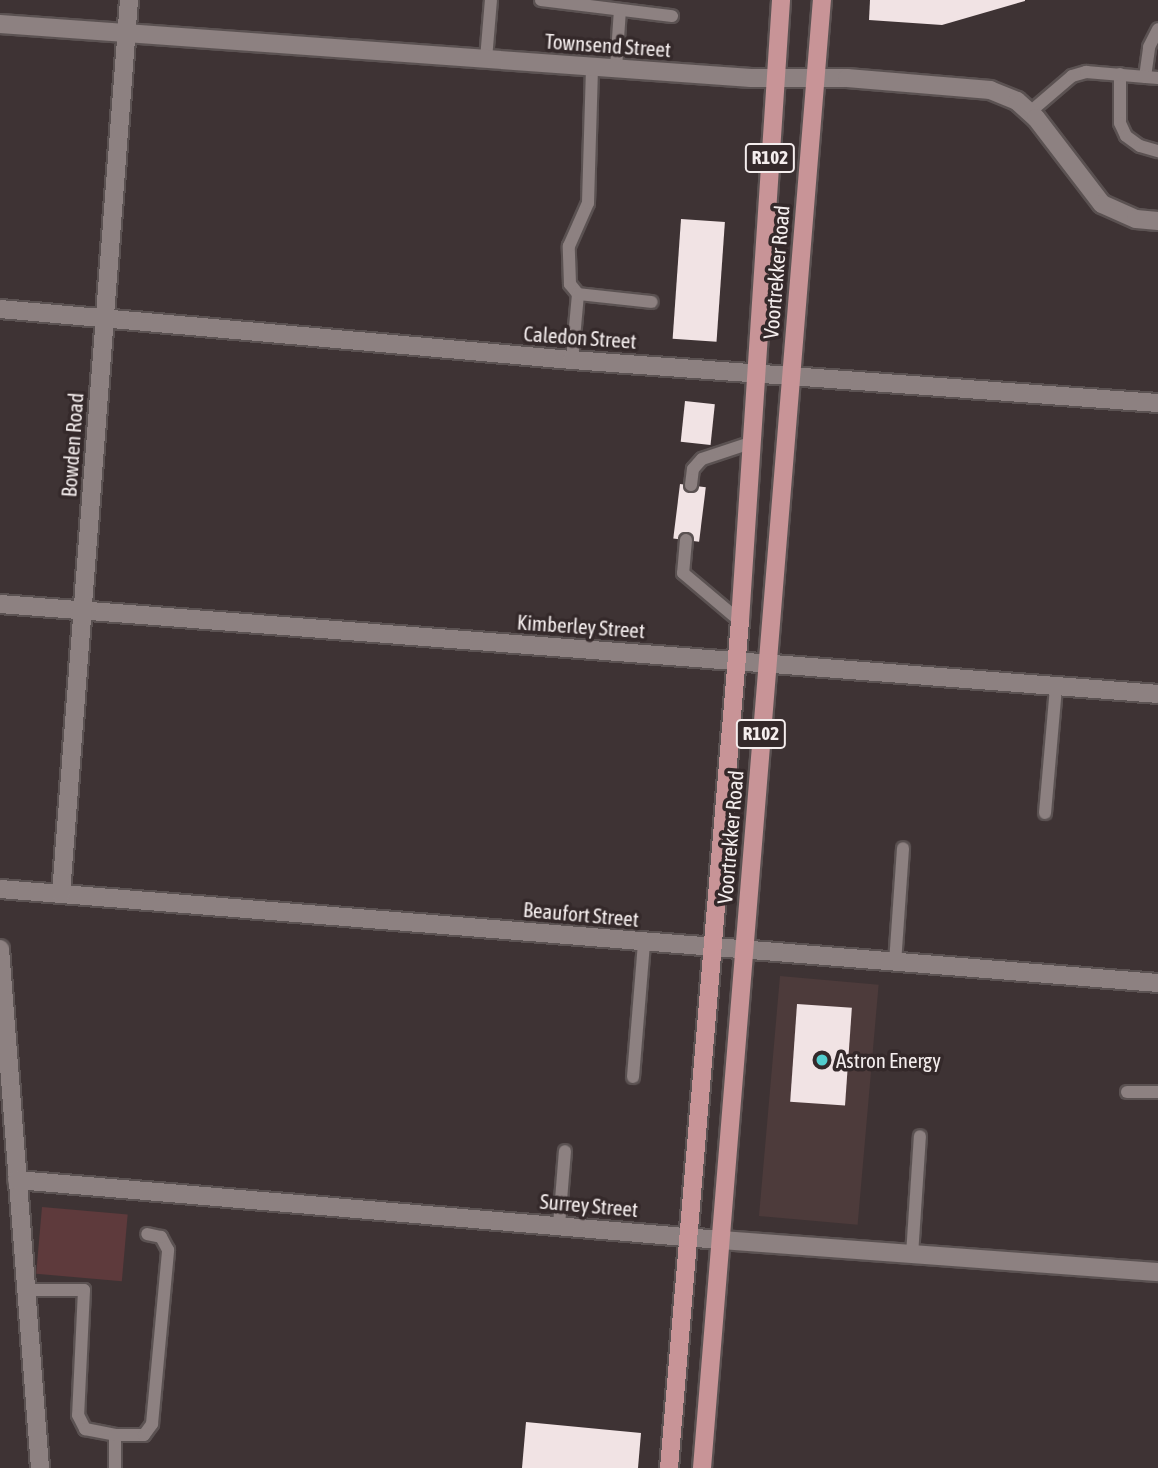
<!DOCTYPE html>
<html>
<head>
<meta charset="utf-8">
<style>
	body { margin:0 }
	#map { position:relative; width:1158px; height:1468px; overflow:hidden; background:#3e3334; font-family:"Asap Condensed",sans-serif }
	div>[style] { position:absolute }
	.built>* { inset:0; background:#4d3b3b; transform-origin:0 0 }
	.green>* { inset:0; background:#5e3a3c; transform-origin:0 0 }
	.building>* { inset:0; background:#f1e3e4; transform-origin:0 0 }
	.roads { filter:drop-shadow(2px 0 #5b5252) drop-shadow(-2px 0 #5b5252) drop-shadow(0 2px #5b5252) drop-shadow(0 -2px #5b5252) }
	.service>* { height:12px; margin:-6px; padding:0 6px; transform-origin:6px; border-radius:6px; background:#8d8181 }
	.minor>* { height:18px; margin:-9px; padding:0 9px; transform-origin:9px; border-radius:9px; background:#8d8181 }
	.primary>* { height:18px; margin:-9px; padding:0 9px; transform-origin:9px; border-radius:9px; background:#c89497 }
	.dots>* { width:19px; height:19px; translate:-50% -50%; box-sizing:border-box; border:4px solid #34292a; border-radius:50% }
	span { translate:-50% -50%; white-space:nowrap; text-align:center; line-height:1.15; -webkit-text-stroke:7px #34292a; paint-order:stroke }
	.shield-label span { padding:2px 5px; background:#34292a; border:2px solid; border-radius:5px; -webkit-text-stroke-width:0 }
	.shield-label { font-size:19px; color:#f4eded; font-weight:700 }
	.street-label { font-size:21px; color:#f4eded }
	.poi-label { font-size:21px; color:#f4eded }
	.left { translate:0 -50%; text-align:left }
</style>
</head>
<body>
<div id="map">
	<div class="built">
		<i style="left:780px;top:976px;width:99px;height:241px;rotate:5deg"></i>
	</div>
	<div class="green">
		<i style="left:42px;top:1207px;width:86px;height:67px;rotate:5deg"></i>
	</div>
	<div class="building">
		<i style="clip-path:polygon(870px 0,1025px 0,1025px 1px,942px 25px,869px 20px)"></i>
		<i style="left:681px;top:219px;width:44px;height:120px;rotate:4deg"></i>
		<i style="left:685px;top:401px;width:30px;height:41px;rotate:6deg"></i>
		<i style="left:680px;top:484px;width:26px;height:55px;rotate:7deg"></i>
		<i style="left:797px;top:1004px;width:55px;height:98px;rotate:4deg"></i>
		<i style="clip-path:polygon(526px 1422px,641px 1433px,638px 1468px,522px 1468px)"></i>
	</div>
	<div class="roads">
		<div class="service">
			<i style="left:541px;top:0;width:132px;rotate:7deg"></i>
			<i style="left:486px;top:59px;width:59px;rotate:-85.2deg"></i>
			<i style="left:616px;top:68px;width:58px;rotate:-86.1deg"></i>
			<i style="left:1120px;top:74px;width:49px;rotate:90deg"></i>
			<i style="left:1120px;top:123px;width:14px;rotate:65deg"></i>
			<i style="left:1126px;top:136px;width:17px;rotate:36deg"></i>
			<i style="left:1140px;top:146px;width:19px;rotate:16deg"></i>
			<i style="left:1145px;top:77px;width:30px;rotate:-82deg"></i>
			<i style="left:1149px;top:47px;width:20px;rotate:-63deg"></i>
			<i style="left:1030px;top:112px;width:55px;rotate:-40.6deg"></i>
			<i style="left:1072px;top:76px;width:15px;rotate:-16deg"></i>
			<i style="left:1086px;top:72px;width:72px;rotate:4.8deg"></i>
			<i style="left:578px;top:294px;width:13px;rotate:-129deg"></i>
			<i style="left:570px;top:284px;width:38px;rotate:-92deg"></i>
			<i style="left:569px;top:246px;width:47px;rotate:-66.2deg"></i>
			<i style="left:588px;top:203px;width:136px;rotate:-88.3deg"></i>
			<i style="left:572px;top:360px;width:66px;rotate:-84.8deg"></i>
			<i style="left:578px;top:294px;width:74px;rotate:6.2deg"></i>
			<i style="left:691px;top:485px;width:16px;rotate:-83deg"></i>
			<i style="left:693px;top:469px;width:13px;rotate:-48deg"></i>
			<i style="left:702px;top:459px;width:54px;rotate:-18.4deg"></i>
			<i style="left:686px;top:540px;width:33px;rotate:95deg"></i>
			<i style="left:683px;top:573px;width:75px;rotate:40.1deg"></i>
			<i style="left:1045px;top:813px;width:127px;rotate:-85deg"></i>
			<i style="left:895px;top:963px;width:115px;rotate:-86deg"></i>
			<i style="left:633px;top:1077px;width:135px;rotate:-85.3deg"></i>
			<i style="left:1127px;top:1092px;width:31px"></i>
			<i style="left:559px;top:1225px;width:74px;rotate:-85.4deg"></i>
			<i style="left:912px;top:1255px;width:119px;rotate:-86.2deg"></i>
			<i style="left:26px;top:1290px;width:58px"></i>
			<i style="left:84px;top:1290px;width:125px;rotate:92.7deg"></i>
			<i style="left:78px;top:1415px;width:16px;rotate:63deg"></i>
			<i style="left:85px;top:1429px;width:31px;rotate:11deg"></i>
			<i style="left:115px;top:1468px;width:33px;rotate:-90deg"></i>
			<i style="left:115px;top:1435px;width:29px"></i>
			<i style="left:144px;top:1435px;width:14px;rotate:-54deg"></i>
			<i style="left:152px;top:1424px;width:175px;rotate:-84.7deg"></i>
			<i style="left:168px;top:1250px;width:15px;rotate:-118deg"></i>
			<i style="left:161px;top:1237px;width:14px;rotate:-168deg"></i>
		</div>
		<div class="minor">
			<i style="left:0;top:24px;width:753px;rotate:4.11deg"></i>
			<i style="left:751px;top:78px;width:96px"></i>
			<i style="left:847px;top:78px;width:144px;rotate:4.8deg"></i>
			<i style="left:990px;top:90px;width:29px;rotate:22deg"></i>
			<i style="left:1017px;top:101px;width:25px;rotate:42deg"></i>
			<i style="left:1036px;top:118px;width:108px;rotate:52.5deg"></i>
			<i style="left:1102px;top:204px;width:37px;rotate:24deg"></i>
			<i style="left:1136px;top:219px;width:22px;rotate:5deg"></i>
			<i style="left:0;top:309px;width:574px;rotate:5.1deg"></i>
			<i style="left:572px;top:360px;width:588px;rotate:4.2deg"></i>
			<i style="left:0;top:604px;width:1161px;rotate:4.44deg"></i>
			<i style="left:0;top:889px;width:1162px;rotate:4.64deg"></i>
			<i style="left:61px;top:894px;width:897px;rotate:-85.65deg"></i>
			<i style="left:0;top:949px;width:521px;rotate:85.59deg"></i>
			<i style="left:17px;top:1180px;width:706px;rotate:4.88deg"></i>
			<i style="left:720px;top:1240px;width:439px;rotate:4.2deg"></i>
		</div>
		<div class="primary">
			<i style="left:669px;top:1468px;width:850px;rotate:-85.21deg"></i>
			<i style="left:740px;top:621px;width:622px;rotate:-86.22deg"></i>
			<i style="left:702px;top:1468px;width:1473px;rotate:-85.33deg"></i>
		</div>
	</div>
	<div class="dots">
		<i style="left:822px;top:1060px;background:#52cdcd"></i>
	</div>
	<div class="shield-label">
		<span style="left:770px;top:158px">R102</span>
		<span style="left:761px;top:734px">R102</span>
	</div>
	<div class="street-label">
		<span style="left:608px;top:45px;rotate:4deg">Townsend Street</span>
		<span style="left:776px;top:272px;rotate:-85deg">Voortrekker Road</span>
		<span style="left:580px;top:337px;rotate:4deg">Caledon Street</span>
		<span style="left:72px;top:445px;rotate:-86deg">Bowden Road</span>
		<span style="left:581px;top:626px;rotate:4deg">Kimberley Street</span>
		<span style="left:730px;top:837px;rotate:-85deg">Voortrekker Road</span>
		<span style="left:581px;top:914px;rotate:5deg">Beaufort Street</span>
		<span style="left:589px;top:1205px;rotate:5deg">Surrey Street</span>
	</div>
	<div class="poi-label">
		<span class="left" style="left:836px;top:1060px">Astron Energy</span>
	</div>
</div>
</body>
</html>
